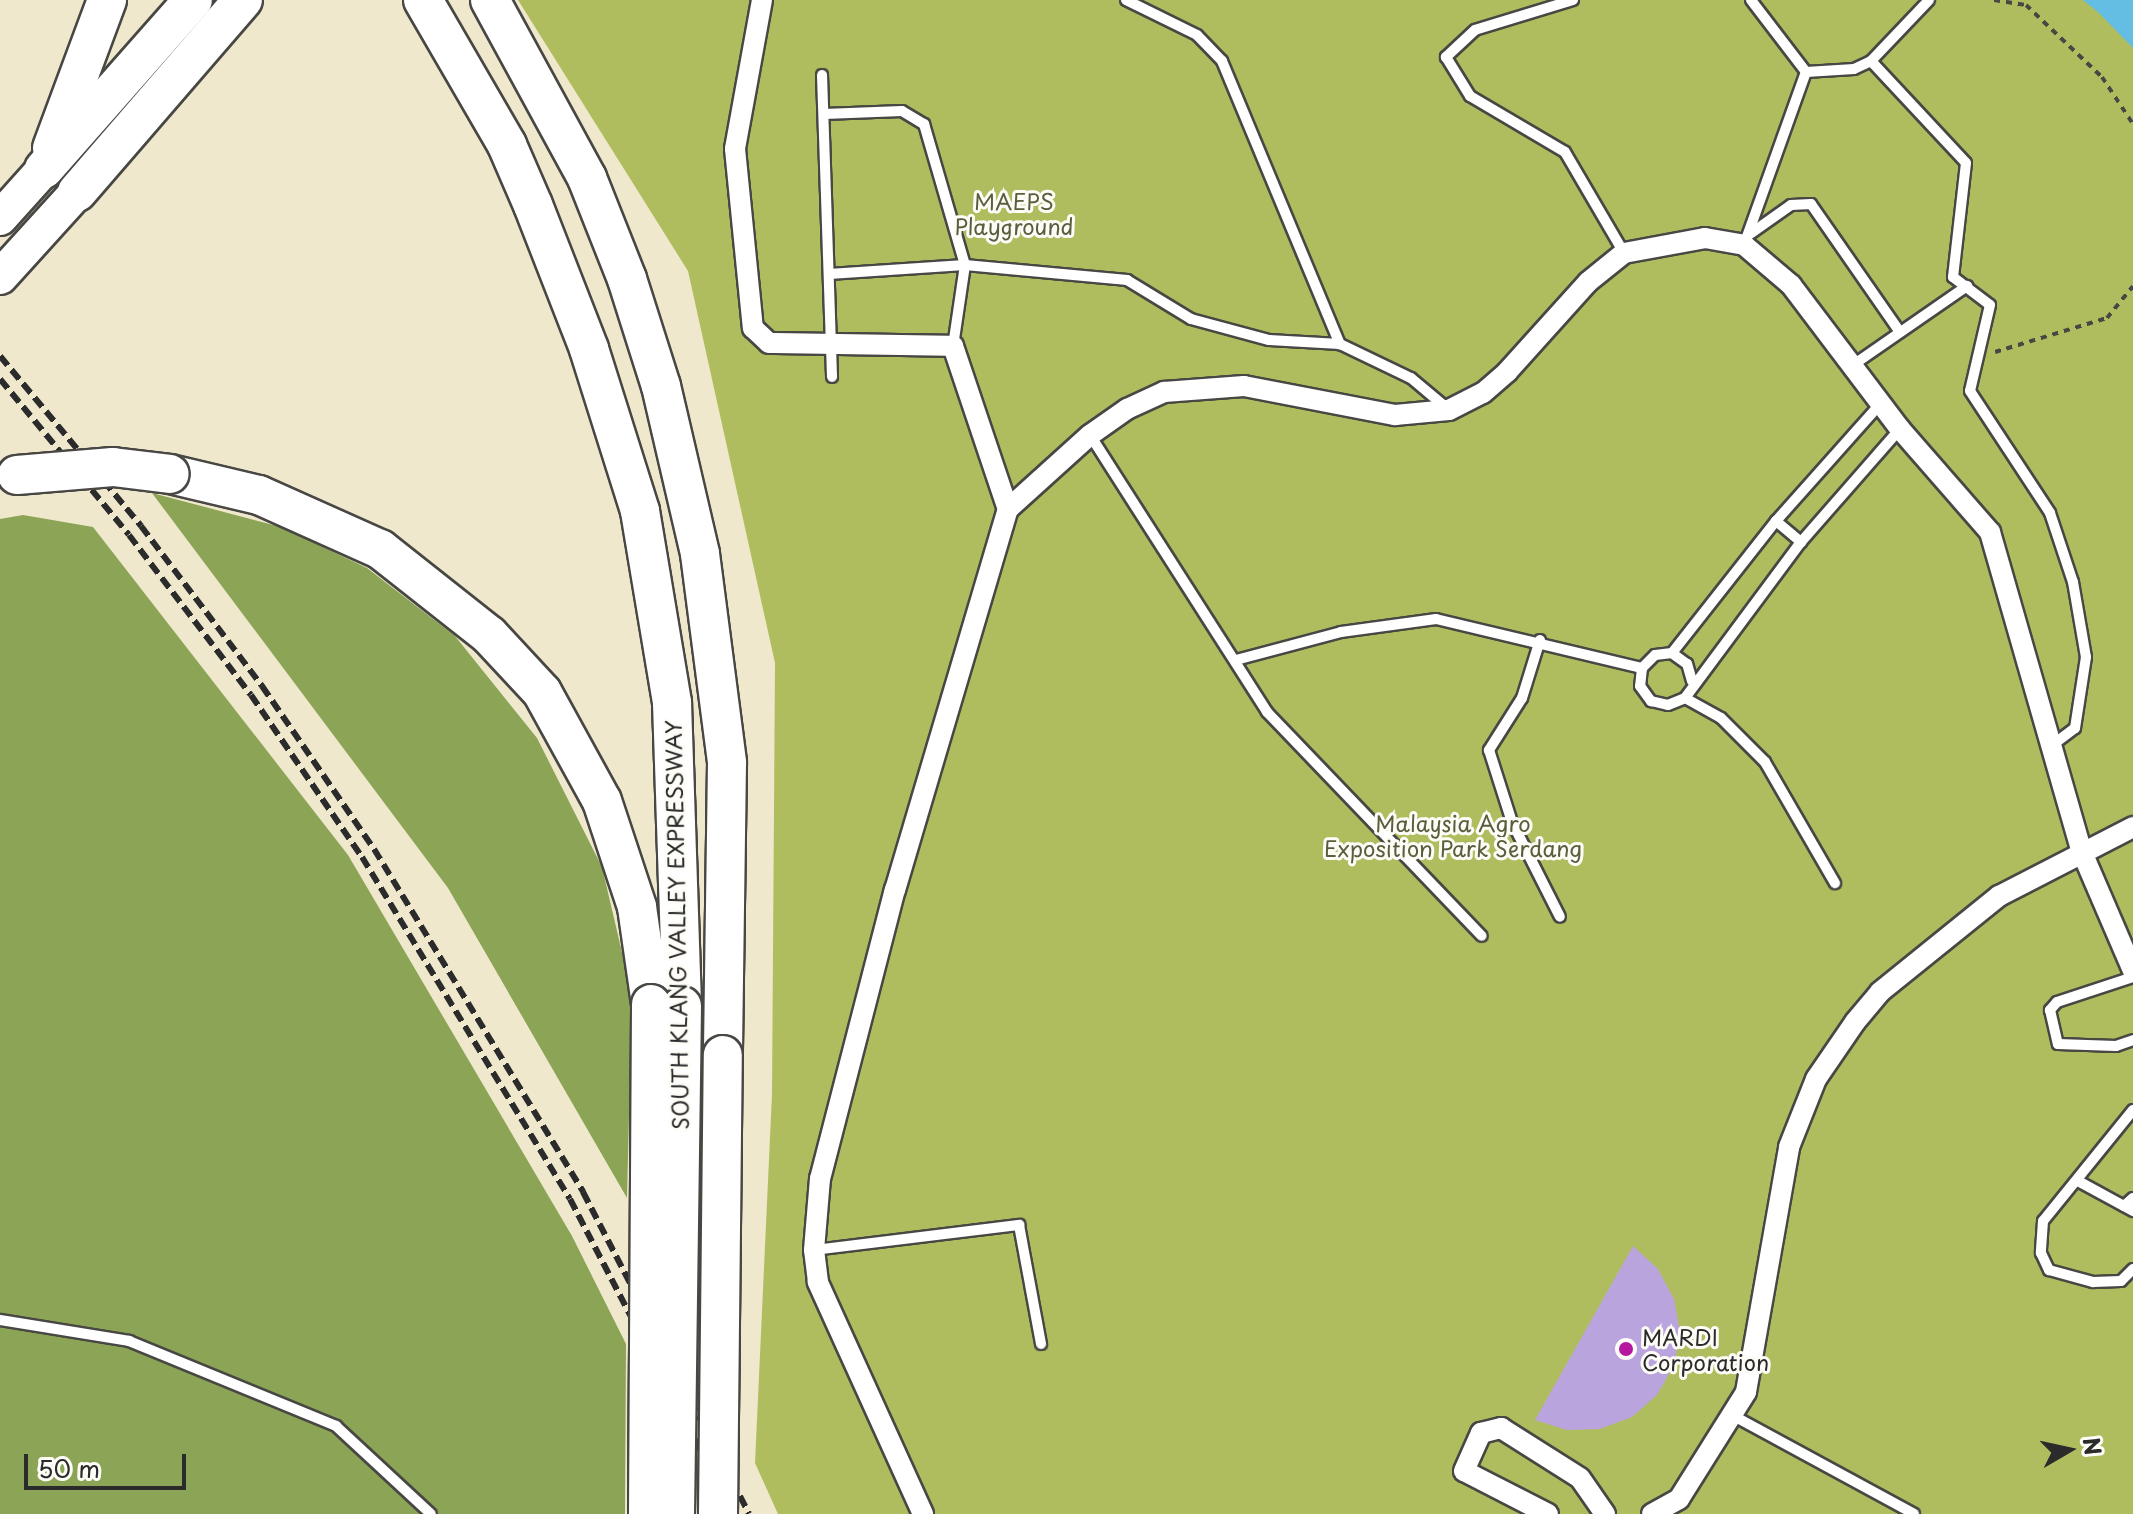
<!DOCTYPE html>
<html>
<head>
<meta charset="utf-8">
<style>
	body { margin:0 }
	#map { position:relative; width:2133px; height:1514px; overflow:hidden; background:#efe8cd; font-family:"Playpen Sans",sans-serif }
	div>[style] { position:absolute }
	.green>* { inset:0; background:#b0bd5f }
	.forest>* { inset:0; background:#8ca456 }
	.water>* { inset:0; background:#64bde2 }
	.building>* { inset:0; background:#b9a4dd }
	.path>* { height:4px; margin-top:-2px; transform-origin:0; background:repeating-linear-gradient(90deg,#484743 0 6px,transparent 0 12px) }
	.roads { filter:drop-shadow(2px 0 #484743) drop-shadow(-2px 0 #484743) drop-shadow(0 2px #484743) drop-shadow(0 -2px #484743) }
	.service>* { height:10px; margin:-5px; padding:0 5px; transform-origin:5px; border-radius:5px; background:#fff }
	.minor>* { height:20px; margin:-10px; padding:0 10px; transform-origin:10px; border-radius:10px; background:#fff }
	.primary>* { height:34px; margin:-17px; padding:0 17px; transform-origin:17px; border-radius:17px; background:#fff }
	.motorway>* { height:38px; margin:-19px; padding:0 19px; transform-origin:19px; border-radius:19px; background:#fff }
	.rail>* { height:6px; margin-top:-3px; transform-origin:0; background:repeating-linear-gradient(90deg,#2b2b2b 0 12px,transparent 0 18px) }
	.bridges { filter:drop-shadow(2px 0 #484743) drop-shadow(-2px 0 #484743) drop-shadow(0 2px #484743) drop-shadow(0 -2px #484743) }
	.motorway-bridge>* { height:38px; margin:-19px; padding:0 19px; transform-origin:19px; border-radius:19px; background:#fff }
	.dots>* { width:22px; height:22px; translate:-50% -50%; box-sizing:border-box; border:4px solid #fdfcf7; border-radius:50% }
	span { translate:-50% -50%; white-space:nowrap; text-align:center; line-height:1.15; -webkit-text-stroke:6px #fdfcf7; paint-order:stroke }
	.park-label { font-size:22px; color:#5a5e3d }
	.street-label { font-size:22px; color:#2b2b2b }
	.poi-label { font-size:22px; color:#2b2b2b }
	.left { translate:0 -50%; text-align:left }
	.north { position:absolute; left:2029px; top:1410px; width:80px; height:80px; -webkit-text-stroke:6px #fdfcf7; paint-order:stroke; rotate:81deg; font-size:22px; font-weight:700; line-height:32px; text-align:center; color:#2b2b2b }
	.north::after { content:''; display:block; margin:auto; width:28px; height:36px; background:#2b2b2b; clip-path:polygon(50% 0,100% 100%,50% 72%,0 100%) }
	.scale { position:absolute; left:24px; top:1454px; width:162px; height:36px; box-sizing:border-box; border:4px solid #2b2b2b; border-top:0; padding-left:10px; font-size:24px; line-height:28px; white-space:nowrap; color:#2b2b2b; -webkit-text-stroke:6px #fdfcf7; paint-order:stroke }
</style>
</head>
<body>
<div id="map">
	<div class="green">
		<i style="clip-path:polygon(518px 0,2133px 0,2133px 1514px,778px 1514px,755px 1463px,772px 1094px,775px 663px,688px 271px)"></i>
	</div>
	<div class="forest">
		<i style="clip-path:polygon(152px 493px,281px 527px,367px 568px,455px 636px,537px 738px,602px 867px,632px 995px,627px 1198px,448px 888px)"></i>
		<i style="clip-path:polygon(23px 515px,93px 527px,348px 855px,572px 1236px,626px 1344px,625px 1514px,0 1514px,0 519px)"></i>
	</div>
	<div class="water">
		<i style="clip-path:polygon(2083px 0,2133px 0,2133px 48px,2098px 12px)"></i>
	</div>
	<div class="building">
		<i style="clip-path:polygon(1633px 1246px,1658px 1269px,1674px 1299px,1680px 1332px,1674px 1365px,1657px 1395px,1632px 1417px,1600px 1429px,1567px 1430px,1535px 1420px)"></i>
	</div>
	<div class="path">
		<i style="left:1994px;top:0;width:32px;rotate:9deg"></i>
		<i style="left:2026px;top:5px;width:105px;rotate:43.5deg"></i>
		<i style="left:2102px;top:77px;width:56px;rotate:56.6deg"></i>
		<i style="left:1995px;top:352px;width:117px;rotate:-16.9deg"></i>
		<i style="left:2107px;top:318px;width:41px;rotate:-50.9deg"></i>
	</div>
	<div class="roads">
		<div class="service">
			<i style="left:1126px;top:0;width:79px;rotate:26.2deg"></i>
			<i style="left:1197px;top:35px;width:36px;rotate:46deg"></i>
			<i style="left:1222px;top:61px;width:307px;rotate:67.4deg"></i>
			<i style="left:1573px;top:0;width:102px;rotate:163deg"></i>
			<i style="left:1475px;top:30px;width:40px;rotate:137deg"></i>
			<i style="left:1446px;top:57px;width:46px;rotate:58.4deg"></i>
			<i style="left:1470px;top:96px;width:110px;rotate:30.5deg"></i>
			<i style="left:1565px;top:152px;width:117px;rotate:59.7deg"></i>
			<i style="left:1751px;top:0;width:91px;rotate:52.6deg"></i>
			<i style="left:1871px;top:61px;width:139px;rotate:47deg"></i>
			<i style="left:1966px;top:163px;width:115px;rotate:96.5deg"></i>
			<i style="left:1953px;top:277px;width:46px;rotate:37.1deg"></i>
			<i style="left:1990px;top:305px;width:88px;rotate:103.1deg"></i>
			<i style="left:1970px;top:391px;width:146px;rotate:56.7deg"></i>
			<i style="left:2050px;top:513px;width:73px;rotate:71.6deg"></i>
			<i style="left:2073px;top:582px;width:76px;rotate:80.2deg"></i>
			<i style="left:2086px;top:657px;width:72px;rotate:98.8deg"></i>
			<i style="left:2075px;top:728px;width:30px;rotate:143deg"></i>
			<i style="left:822px;top:75px;width:302px;rotate:88.1deg"></i>
			<i style="left:824px;top:114px;width:78px;rotate:-2.2deg"></i>
			<i style="left:902px;top:111px;width:26px;rotate:31deg"></i>
			<i style="left:924px;top:124px;width:147px;rotate:73.8deg"></i>
			<i style="left:965px;top:265px;width:82px;rotate:98.4deg"></i>
			<i style="left:1750px;top:234px;width:50px;rotate:-35.3deg"></i>
			<i style="left:1791px;top:205px;width:20px;rotate:-3deg"></i>
			<i style="left:1811px;top:204px;width:152px;rotate:55.2deg"></i>
			<i style="left:1744px;top:245px;width:184px;rotate:-70.3deg"></i>
			<i style="left:1806px;top:72px;width:48px;rotate:-3.6deg"></i>
			<i style="left:1854px;top:69px;width:19px;rotate:-25deg"></i>
			<i style="left:1871px;top:61px;width:84px;rotate:-46.4deg"></i>
			<i style="left:829px;top:274px;width:136px;rotate:-3.8deg"></i>
			<i style="left:965px;top:265px;width:163px;rotate:5.3deg"></i>
			<i style="left:1127px;top:280px;width:75px;rotate:31.4deg"></i>
			<i style="left:1191px;top:319px;width:81px;rotate:15.1deg"></i>
			<i style="left:1269px;top:340px;width:71px;rotate:3.2deg"></i>
			<i style="left:1340px;top:344px;width:79px;rotate:25.6deg"></i>
			<i style="left:1411px;top:378px;width:48px;rotate:40deg"></i>
			<i style="left:1853px;top:365px;width:139px;rotate:-34.7deg"></i>
			<i style="left:1090px;top:435px;width:329px;rotate:57.4deg"></i>
			<i style="left:1267px;top:712px;width:310px;rotate:46.2deg"></i>
			<i style="left:1776px;top:521px;width:33px;rotate:40deg"></i>
			<i style="left:1540px;top:640px;width:61px;rotate:107.2deg"></i>
			<i style="left:1522px;top:698px;width:62px;rotate:122.4deg"></i>
			<i style="left:1489px;top:750px;width:76px;rotate:72.3deg"></i>
			<i style="left:1512px;top:822px;width:106px;rotate:63.2deg"></i>
			<i style="left:1672px;top:653px;width:168px;rotate:-51.8deg"></i>
			<i style="left:1776px;top:521px;width:158px;rotate:-48.3deg"></i>
			<i style="left:1236px;top:660px;width:109px;rotate:-14.9deg"></i>
			<i style="left:1341px;top:632px;width:96px;rotate:-7.8deg"></i>
			<i style="left:1436px;top:619px;width:212px;rotate:13.4deg"></i>
			<i style="left:1692px;top:681px;width:18px;rotate:-106deg"></i>
			<i style="left:1687px;top:664px;width:19px;rotate:-144deg"></i>
			<i style="left:1672px;top:653px;width:17px;rotate:173deg"></i>
			<i style="left:1655px;top:655px;width:18px;rotate:135deg"></i>
			<i style="left:1642px;top:668px;width:18px;rotate:96deg"></i>
			<i style="left:1640px;top:686px;width:19px;rotate:54deg"></i>
			<i style="left:1651px;top:701px;width:17px;rotate:13deg"></i>
			<i style="left:1668px;top:705px;width:18px;rotate:-22deg"></i>
			<i style="left:1685px;top:698px;width:194px;rotate:-53.4deg"></i>
			<i style="left:1801px;top:542px;width:150px;rotate:-48.8deg"></i>
			<i style="left:1685px;top:698px;width:41px;rotate:29.1deg"></i>
			<i style="left:1721px;top:718px;width:62px;rotate:45deg"></i>
			<i style="left:1765px;top:762px;width:140px;rotate:60deg"></i>
			<i style="left:2133px;top:977px;width:80px;rotate:161.8deg"></i>
			<i style="left:2057px;top:1002px;width:11px;rotate:131deg"></i>
			<i style="left:2050px;top:1010px;width:35px;rotate:77deg"></i>
			<i style="left:2058px;top:1044px;width:58px;rotate:2deg"></i>
			<i style="left:2116px;top:1046px;width:18px;rotate:-19deg"></i>
			<i style="left:2133px;top:1110px;width:143px;rotate:129deg"></i>
			<i style="left:2043px;top:1221px;width:32px;rotate:94deg"></i>
			<i style="left:2041px;top:1253px;width:19px;rotate:65deg"></i>
			<i style="left:2049px;top:1270px;width:46px;rotate:15.3deg"></i>
			<i style="left:2093px;top:1282px;width:28px;rotate:-2deg"></i>
			<i style="left:2121px;top:1281px;width:17px;rotate:-45deg"></i>
			<i style="left:2078px;top:1181px;width:63px;rotate:28.6deg"></i>
			<i style="left:2124px;top:1206px;width:12px;rotate:-42deg"></i>
			<i style="left:814px;top:1250px;width:207px;rotate:-7deg"></i>
			<i style="left:1019px;top:1225px;width:121px;rotate:79.5deg"></i>
			<i style="left:0;top:1320px;width:131px;rotate:9.2deg"></i>
			<i style="left:129px;top:1341px;width:224px;rotate:22.3deg"></i>
			<i style="left:336px;top:1426px;width:129px;rotate:42.8deg"></i>
			<i style="left:1732px;top:1415px;width:207px;rotate:28.5deg"></i>
		</div>
		<div class="minor">
			<i style="left:762px;top:0;width:151px;rotate:100.3deg"></i>
			<i style="left:735px;top:149px;width:180px;rotate:84.3deg"></i>
			<i style="left:753px;top:328px;width:22px;rotate:43deg"></i>
			<i style="left:769px;top:343px;width:184px;rotate:0.9deg"></i>
			<i style="left:953px;top:346px;width:172px;rotate:71.4deg"></i>
			<i style="left:923px;top:1514px;width:255px;rotate:-114.4deg"></i>
			<i style="left:818px;top:1282px;width:32px;rotate:-97deg"></i>
			<i style="left:814px;top:1250px;width:71px;rotate:-85.2deg"></i>
			<i style="left:820px;top:1179px;width:299px;rotate:-75.5deg"></i>
			<i style="left:895px;top:890px;width:397px;rotate:-73.5deg"></i>
			<i style="left:1008px;top:509px;width:110px;rotate:-42.1deg"></i>
			<i style="left:1090px;top:435px;width:45px;rotate:-35.1deg"></i>
			<i style="left:1127px;top:409px;width:41px;rotate:-24.7deg"></i>
			<i style="left:1164px;top:392px;width:80px;rotate:-4.3deg"></i>
			<i style="left:1244px;top:386px;width:154px;rotate:10.9deg"></i>
			<i style="left:1395px;top:415px;width:54px;rotate:-5.3deg"></i>
			<i style="left:1449px;top:410px;width:38px;rotate:-27deg"></i>
			<i style="left:1483px;top:393px;width:32px;rotate:-41deg"></i>
			<i style="left:1507px;top:372px;width:121px;rotate:-48deg"></i>
			<i style="left:1588px;top:282px;width:46px;rotate:-38.9deg"></i>
			<i style="left:1624px;top:253px;width:82px;rotate:-10.5deg"></i>
			<i style="left:1705px;top:238px;width:40px;rotate:10deg"></i>
			<i style="left:1744px;top:245px;width:62px;rotate:40.4deg"></i>
			<i style="left:1791px;top:285px;width:181px;rotate:52.9deg"></i>
			<i style="left:1900px;top:429px;width:137px;rotate:48.9deg"></i>
			<i style="left:1990px;top:532px;width:331px;rotate:74deg"></i>
			<i style="left:2081px;top:850px;width:132px;rotate:66.7deg"></i>
			<i style="left:1548px;top:1514px;width:94px;rotate:-152.9deg"></i>
			<i style="left:1464px;top:1471px;width:42px;rotate:-65.9deg"></i>
			<i style="left:1481px;top:1433px;width:21px;rotate:-14deg"></i>
			<i style="left:1501px;top:1428px;width:93px;rotate:32.3deg"></i>
			<i style="left:1580px;top:1478px;width:44px;rotate:55.2deg"></i>
			<i style="left:1652px;top:1514px;width:31px;rotate:-29deg"></i>
			<i style="left:1679px;top:1499px;width:126px;rotate:-57.9deg"></i>
			<i style="left:1746px;top:1392px;width:249px;rotate:-80deg"></i>
			<i style="left:1789px;top:1147px;width:73px;rotate:-68.3deg"></i>
			<i style="left:1816px;top:1079px;width:69px;rotate:-55.6deg"></i>
			<i style="left:1855px;top:1022px;width:39px;rotate:-50deg"></i>
			<i style="left:1880px;top:992px;width:153px;rotate:-38.9deg"></i>
			<i style="left:1999px;top:896px;width:151px;rotate:-27.2deg"></i>
		</div>
		<div class="primary">
			<i style="left:0;top:218px;width:66px;rotate:-48.1deg"></i>
			<i style="left:0;top:277px;width:115px;rotate:-47.8deg"></i>
		</div>
		<div class="motorway">
			<i style="left:423px;top:0;width:168px;rotate:59.9deg"></i>
			<i style="left:507px;top:145px;width:65px;rotate:66.6deg"></i>
			<i style="left:533px;top:205px;width:155px;rotate:68.7deg"></i>
			<i style="left:589px;top:349px;width:170px;rotate:72.5deg"></i>
			<i style="left:640px;top:511px;width:195px;rotate:80.5deg"></i>
			<i style="left:672px;top:703px;width:303px;rotate:88.1deg"></i>
			<i style="left:490px;top:0;width:203px;rotate:61.4deg"></i>
			<i style="left:587px;top:178px;width:109px;rotate:68.4deg"></i>
			<i style="left:627px;top:279px;width:112px;rotate:72.4deg"></i>
			<i style="left:661px;top:386px;width:172px;rotate:76.9deg"></i>
			<i style="left:700px;top:554px;width:211px;rotate:82.6deg"></i>
			<i style="left:727px;top:763px;width:292px;rotate:90.8deg"></i>
			<i style="left:52px;top:148px;width:158px;rotate:-69.6deg"></i>
			<i style="left:44px;top:169px;width:225px;rotate:-48.6deg"></i>
			<i style="left:77px;top:192px;width:254px;rotate:-49.2deg"></i>
			<i style="left:170px;top:474px;width:91px;rotate:13.3deg"></i>
			<i style="left:259px;top:495px;width:133px;rotate:24.1deg"></i>
			<i style="left:380px;top:549px;width:139px;rotate:38.3deg"></i>
			<i style="left:489px;top:635px;width:78px;rotate:47.1deg"></i>
			<i style="left:542px;top:692px;width:124px;rotate:61.2deg"></i>
			<i style="left:602px;top:801px;width:112px;rotate:71.7deg"></i>
			<i style="left:637px;top:907px;width:98px;rotate:81.8deg"></i>
		</div>
	</div>
	<div class="rail">
		<i style="left:0;top:356px;width:221px;rotate:50.3deg"></i>
		<i style="left:141px;top:526px;width:201px;rotate:52.9deg"></i>
		<i style="left:262px;top:686px;width:198px;rotate:55.5deg"></i>
		<i style="left:374px;top:849px;width:402px;rotate:58.6deg"></i>
		<i style="left:583px;top:1192px;width:362px;rotate:62.7deg"></i>
		<i style="left:0;top:379px;width:202px;rotate:50.4deg"></i>
		<i style="left:129px;top:535px;width:201px;rotate:52.7deg"></i>
		<i style="left:251px;top:695px;width:196px;rotate:55.6deg"></i>
		<i style="left:362px;top:857px;width:400px;rotate:58.7deg"></i>
		<i style="left:570px;top:1199px;width:355px;rotate:62.6deg"></i>
	</div>
	<div class="bridges">
		<div class="motorway-bridge">
			<i style="left:17px;top:475px;width:96px;rotate:-4.8deg"></i>
			<i style="left:113px;top:467px;width:57px;rotate:7deg"></i>
			<i style="left:648px;top:1514px;width:510px;rotate:-89.66deg"></i>
			<i style="left:675px;top:1514px;width:508px;rotate:-89.21deg"></i>
			<i style="left:718px;top:1514px;width:459px;rotate:-89.4deg"></i>
		</div>
	</div>
	<div class="dots">
		<i style="left:1626px;top:1349px;background:#b5179e"></i>
	</div>
	<div class="park-label">
		<span style="left:1014px;top:213px">MAEPS<br>Playground</span>
		<span style="left:1453px;top:835px">Malaysia Agro<br>Exposition Park Serdang</span>
	</div>
	<div class="street-label">
		<span style="left:676px;top:925px;rotate:-91deg">SOUTH KLANG VALLEY EXPRESSWAY</span>
	</div>
	<div class="poi-label">
		<span class="left" style="left:1642px;top:1349px">MARDI<br>Corporation</span>
	</div>
	<div class="north">N</div>
	<div class="scale">50 m</div>
</div>
</body>
</html>
